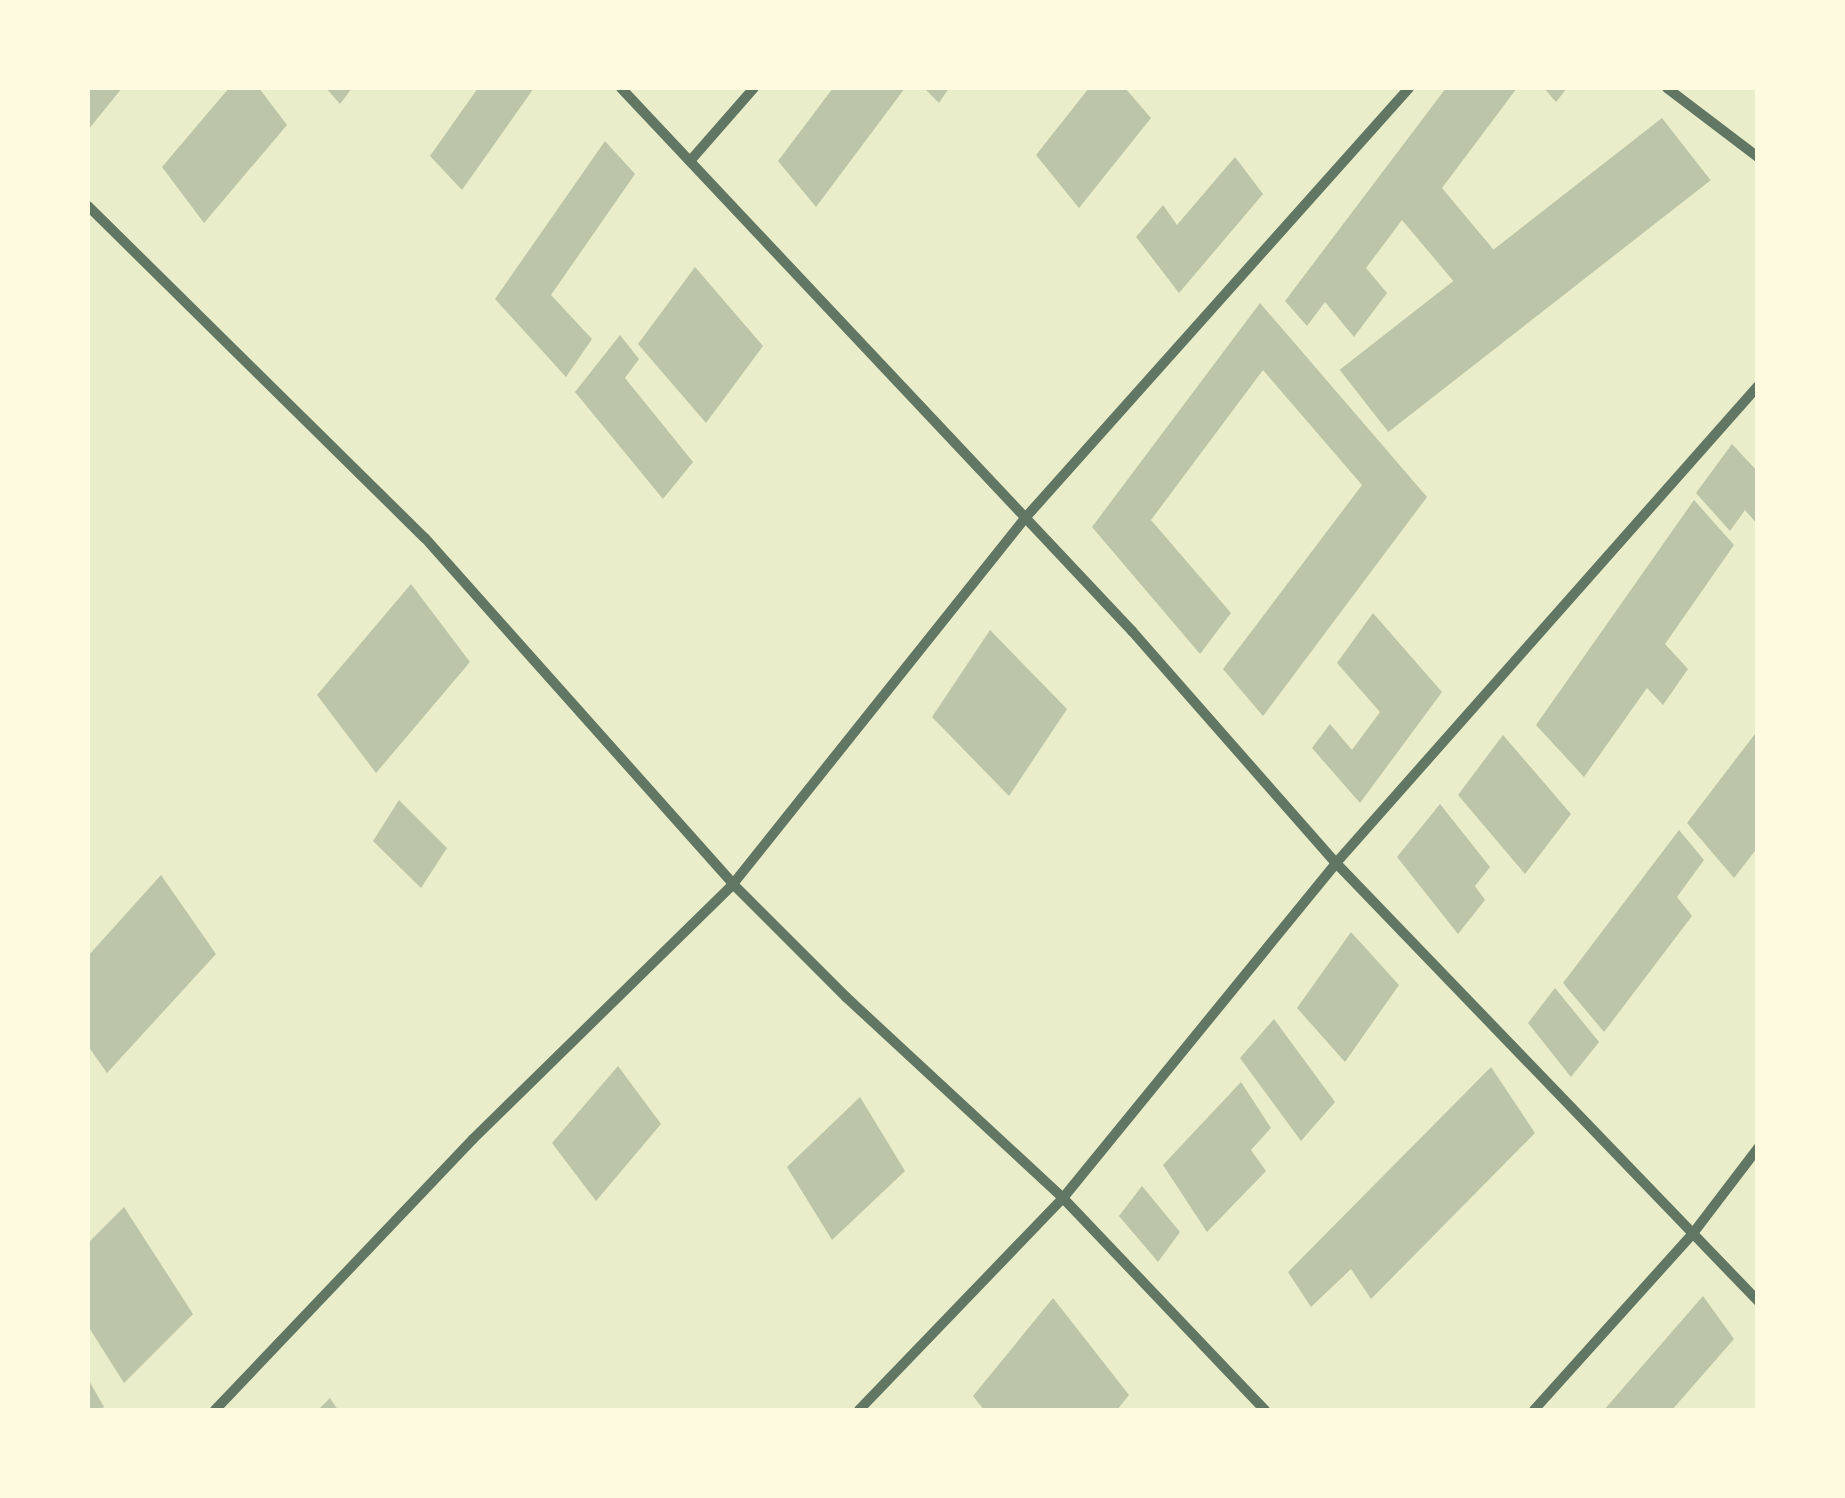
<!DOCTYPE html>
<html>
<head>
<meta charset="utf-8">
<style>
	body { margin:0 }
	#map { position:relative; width:1845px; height:1498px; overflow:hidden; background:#e9edc9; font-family:"PT Sans",sans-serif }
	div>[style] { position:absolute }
	.building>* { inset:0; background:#bcc5a7; transform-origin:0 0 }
	.minor>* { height:10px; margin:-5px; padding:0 5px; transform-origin:5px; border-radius:5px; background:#617663 }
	span { translate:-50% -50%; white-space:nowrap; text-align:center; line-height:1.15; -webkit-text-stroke:8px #fefae0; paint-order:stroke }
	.frame { position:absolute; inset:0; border:90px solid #fefae0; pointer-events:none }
</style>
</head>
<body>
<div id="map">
	<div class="building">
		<i style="clip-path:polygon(88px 88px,122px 88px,88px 130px)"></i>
		<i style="clip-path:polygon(229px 88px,259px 88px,287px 125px,204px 223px,162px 167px)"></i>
		<i style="clip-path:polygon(326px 88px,352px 88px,340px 104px)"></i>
		<i style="clip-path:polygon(478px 88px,534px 88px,462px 190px,430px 156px)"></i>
		<i style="clip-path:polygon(833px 88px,905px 88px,816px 207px,778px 161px)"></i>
		<i style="clip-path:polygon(924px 88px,949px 88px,939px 103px)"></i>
		<i style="clip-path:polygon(1089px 88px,1125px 88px,1151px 118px,1079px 208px,1036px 155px)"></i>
		<i style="clip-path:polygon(1446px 88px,1517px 88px,1442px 188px,1508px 267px,1477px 309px,1402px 220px,1366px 268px,1387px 293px,1354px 337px,1325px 302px,1307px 326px,1285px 301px)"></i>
		<i style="clip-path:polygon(1544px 88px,1567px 88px,1556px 102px)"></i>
		<i style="left:1662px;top:118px;width:79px;height:409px;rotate:52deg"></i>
		<i style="clip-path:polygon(605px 141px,635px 174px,551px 295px,592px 339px,566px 377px,495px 299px)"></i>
		<i style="clip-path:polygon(1235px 157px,1263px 194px,1179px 293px,1136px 237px,1163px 205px,1177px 225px)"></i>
		<i style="clip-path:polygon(695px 267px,763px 346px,706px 423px,638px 344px)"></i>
		<i style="clip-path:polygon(1260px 303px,1427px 497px,1263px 716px,1223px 669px,1362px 485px,1263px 370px,1151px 520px,1231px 613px,1200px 654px,1092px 527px)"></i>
		<i style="clip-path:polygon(620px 335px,639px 359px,625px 378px,693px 462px,663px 499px,575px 392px)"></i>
		<i style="clip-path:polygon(1732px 444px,1758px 472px,1758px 525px,1745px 510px,1730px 531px,1696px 493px)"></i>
		<i style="clip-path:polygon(1694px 500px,1734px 545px,1665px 644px,1688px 669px,1663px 705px,1647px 688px,1584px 777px,1536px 725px)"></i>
		<i style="clip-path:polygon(411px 584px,470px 662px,376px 773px,317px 695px)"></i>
		<i style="clip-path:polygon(1373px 613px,1442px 692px,1360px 803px,1312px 748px,1330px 724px,1352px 750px,1380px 712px,1337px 663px)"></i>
		<i style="clip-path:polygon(990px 630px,1067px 709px,1009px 796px,932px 717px)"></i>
		<i style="clip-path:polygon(1758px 730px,1758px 847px,1734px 878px,1687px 823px)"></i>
		<i style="clip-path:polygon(1503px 735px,1571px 814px,1525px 874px,1458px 795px)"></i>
		<i style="clip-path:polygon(399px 800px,447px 848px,421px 888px,373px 841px)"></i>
		<i style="clip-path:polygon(1440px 804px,1490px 867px,1475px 886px,1485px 900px,1458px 934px,1397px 857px)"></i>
		<i style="clip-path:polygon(1679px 830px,1704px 860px,1677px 897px,1692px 916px,1604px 1032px,1563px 983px)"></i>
		<i style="clip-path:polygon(161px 875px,216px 954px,107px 1073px,88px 1046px,88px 956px)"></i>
		<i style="clip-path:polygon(1351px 932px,1399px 985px,1345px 1062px,1297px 1008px)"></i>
		<i style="clip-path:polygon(1555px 988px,1599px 1042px,1571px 1077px,1528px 1023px)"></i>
		<i style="clip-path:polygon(1274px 1019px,1335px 1102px,1301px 1141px,1240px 1058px)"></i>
		<i style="clip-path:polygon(618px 1066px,661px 1124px,596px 1201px,552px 1143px)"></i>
		<i style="clip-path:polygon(1491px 1067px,1535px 1133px,1371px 1299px,1351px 1269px,1311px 1307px,1288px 1272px)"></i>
		<i style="clip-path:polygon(1241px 1082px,1271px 1128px,1251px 1150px,1266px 1171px,1207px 1232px,1163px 1165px)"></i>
		<i style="clip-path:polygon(860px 1097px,905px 1171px,832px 1240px,787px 1167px)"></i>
		<i style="clip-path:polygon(1142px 1186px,1180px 1232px,1158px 1262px,1119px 1216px)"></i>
		<i style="clip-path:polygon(124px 1207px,193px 1314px,124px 1383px,88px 1326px,88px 1243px)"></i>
		<i style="clip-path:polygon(1703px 1296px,1734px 1339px,1672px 1410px,1604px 1410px)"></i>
		<i style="clip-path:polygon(1053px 1298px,1129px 1395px,1117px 1410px,984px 1410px,973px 1396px)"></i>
		<i style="clip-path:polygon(88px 1379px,104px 1407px,100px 1410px,88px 1410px)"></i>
		<i style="clip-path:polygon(330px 1398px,338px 1410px,318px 1410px)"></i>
	</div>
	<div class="minor">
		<i style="left:621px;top:88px;width:746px;rotate:46.74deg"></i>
		<i style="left:1132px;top:631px;width:309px;rotate:48.7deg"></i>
		<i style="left:1336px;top:863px;width:608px;rotate:46.07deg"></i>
		<i style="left:1667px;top:88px;width:114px;rotate:37.2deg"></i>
		<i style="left:690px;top:161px;width:97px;rotate:-48.8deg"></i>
		<i style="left:88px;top:206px;width:473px;rotate:44.6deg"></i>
		<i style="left:425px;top:538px;width:463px;rotate:48.3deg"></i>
		<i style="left:733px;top:884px;width:160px;rotate:45deg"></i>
		<i style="left:846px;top:997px;width:296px;rotate:42.8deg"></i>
		<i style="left:1063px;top:1198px;width:293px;rotate:46.4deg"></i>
		<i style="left:215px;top:1410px;width:374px;rotate:-46.4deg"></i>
		<i style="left:473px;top:1139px;width:364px;rotate:-44.4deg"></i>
		<i style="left:733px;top:884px;width:470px;rotate:-51.4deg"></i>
		<i style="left:1026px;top:517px;width:575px;rotate:-48.24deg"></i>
		<i style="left:859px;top:1410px;width:294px;rotate:-46.1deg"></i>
		<i style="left:1063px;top:1198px;width:432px;rotate:-50.8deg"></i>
		<i style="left:1336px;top:863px;width:637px;rotate:-48.5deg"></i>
		<i style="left:1534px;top:1410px;width:239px;rotate:-48deg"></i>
		<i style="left:1694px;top:1232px;width:106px;rotate:-52.7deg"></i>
	</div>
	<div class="frame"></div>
</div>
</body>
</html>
